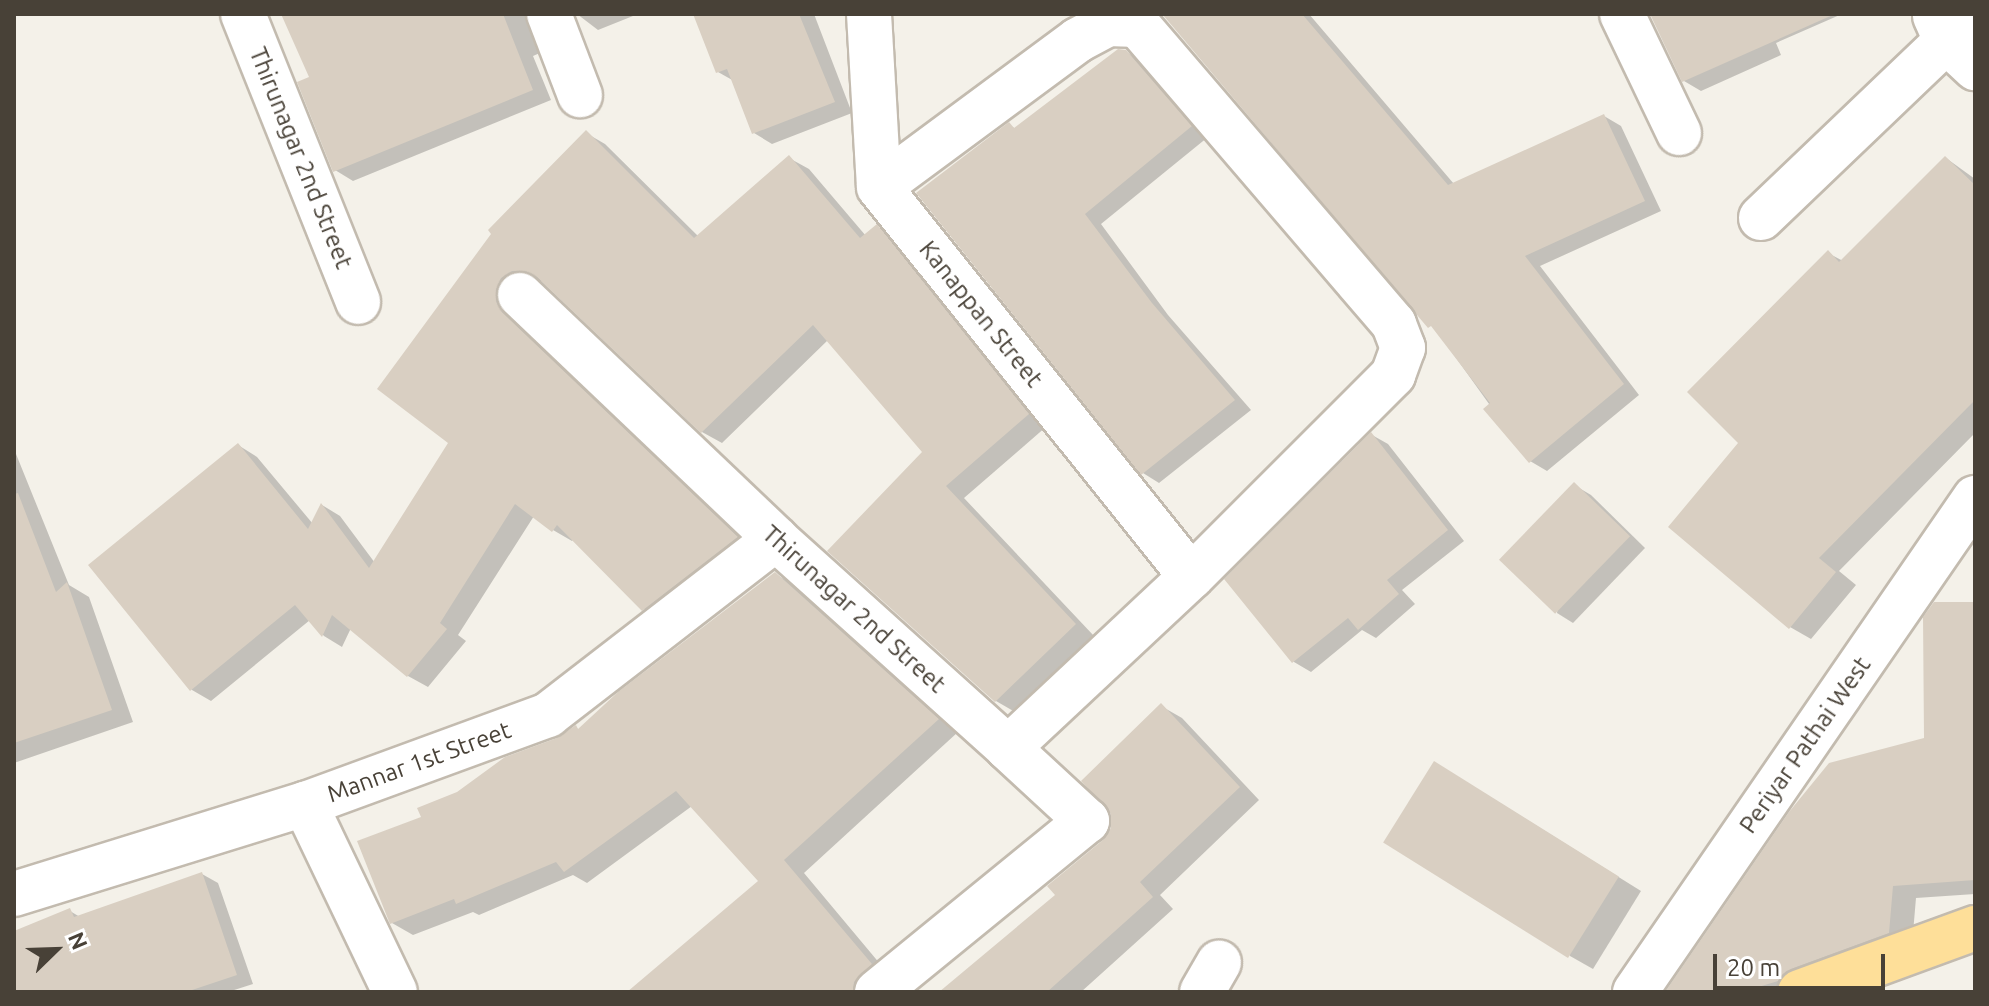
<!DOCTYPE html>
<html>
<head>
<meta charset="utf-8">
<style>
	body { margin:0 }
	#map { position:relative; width:1989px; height:1006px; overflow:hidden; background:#f4f1e9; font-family:Ubuntu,sans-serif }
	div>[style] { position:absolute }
	.shadow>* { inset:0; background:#0003 }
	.building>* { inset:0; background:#d9cfc2; transform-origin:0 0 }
	.roads { filter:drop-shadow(2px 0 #c3bbaf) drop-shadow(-2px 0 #c3bbaf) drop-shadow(0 2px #c3bbaf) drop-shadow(0 -2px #c3bbaf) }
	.minor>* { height:44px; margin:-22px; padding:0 22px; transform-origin:22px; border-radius:22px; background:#fff }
	.major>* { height:44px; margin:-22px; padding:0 22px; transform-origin:22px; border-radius:22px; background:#fedf99 }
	span { translate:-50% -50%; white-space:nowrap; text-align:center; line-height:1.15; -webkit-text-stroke:7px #fff; paint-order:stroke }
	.street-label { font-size:24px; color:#484137 }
	.frame { position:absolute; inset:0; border:16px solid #484137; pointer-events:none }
	.north { position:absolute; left:16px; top:910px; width:80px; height:80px; -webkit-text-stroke:6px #fff; paint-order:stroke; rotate:67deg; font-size:22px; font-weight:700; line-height:32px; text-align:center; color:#484137 }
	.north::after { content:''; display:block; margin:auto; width:28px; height:36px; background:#484137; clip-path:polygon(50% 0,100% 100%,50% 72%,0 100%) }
	.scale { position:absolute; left:1713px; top:954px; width:172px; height:36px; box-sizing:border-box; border:4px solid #484137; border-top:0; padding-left:10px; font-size:24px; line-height:28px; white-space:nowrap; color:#484137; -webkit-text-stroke:6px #fff; paint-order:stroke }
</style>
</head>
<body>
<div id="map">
	<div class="shadow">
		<i style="clip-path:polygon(283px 14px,546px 14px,549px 49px,533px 56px,551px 100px,353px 181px,335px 170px,311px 78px)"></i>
		<i style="clip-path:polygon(577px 14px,638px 14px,598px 30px)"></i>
		<i style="clip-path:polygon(695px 14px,814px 14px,852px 113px,772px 144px,754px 133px,734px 81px,718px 72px)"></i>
		<i style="clip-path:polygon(1164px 14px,1309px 14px,1454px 184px,1604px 116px,1621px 126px,1661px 211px,1540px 266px,1639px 395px,1547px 471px,1530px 461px,1436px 330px)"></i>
		<i style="clip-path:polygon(1654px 14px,1842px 14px,1776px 43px,1781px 55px,1701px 91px,1684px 81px)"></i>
		<i style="clip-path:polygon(1126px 52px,1143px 62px,1208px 137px,1101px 224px,1168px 315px,1251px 410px,1159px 483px,1143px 473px,1009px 125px,1016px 129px)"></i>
		<i style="clip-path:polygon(586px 133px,605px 144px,699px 237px,789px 158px,809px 169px,866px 236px,877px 227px,897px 238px,1047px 426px,964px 498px,1094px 636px,1015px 712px,996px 701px,925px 452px,828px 340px,722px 443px,702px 432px,544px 281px,533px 282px,756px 549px,663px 620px,644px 609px,574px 539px,572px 541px,553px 530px,534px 516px,458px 635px,466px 641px,428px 687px,408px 676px,351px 628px,342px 647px,324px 636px,310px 620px,211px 701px,192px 690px,91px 565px,238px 445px,257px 457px,313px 524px,322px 505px,340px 516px,375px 563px,451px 443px,379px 388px)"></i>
		<i style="clip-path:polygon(1946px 158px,1975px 179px,1975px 433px,1839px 571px,1856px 585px,1811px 639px,1790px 627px,1741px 443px,1828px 253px,1843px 261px)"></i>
		<i style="clip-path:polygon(1372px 435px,1388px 444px,1464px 541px,1402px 590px,1415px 604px,1376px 638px,1362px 630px,1311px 672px,1294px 662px,1227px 579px)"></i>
		<i style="clip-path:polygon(14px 449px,69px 585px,89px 597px,133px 722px,14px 763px)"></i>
		<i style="clip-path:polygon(1574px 485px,1591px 495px,1645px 548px,1573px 623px,1557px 613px)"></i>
		<i style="clip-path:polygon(775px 574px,796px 586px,958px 732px,804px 873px,891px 977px,877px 992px,640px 992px,761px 881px,692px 806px,587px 883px,573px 875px,479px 915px,473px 912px,413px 935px,392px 923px,423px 818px,576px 728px,580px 730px)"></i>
		<i style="clip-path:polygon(1975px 604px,1975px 894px,1916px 898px,1912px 945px,1803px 992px,1668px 992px,1926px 739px)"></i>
		<i style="clip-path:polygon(1161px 706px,1182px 718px,1259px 800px,1160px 895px,1173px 909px,1081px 992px,942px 992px,1058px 895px,1104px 842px,1113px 829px)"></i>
		<i style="clip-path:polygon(1458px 777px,1641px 891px,1593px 969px,1570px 956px)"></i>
		<i style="clip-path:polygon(202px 874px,218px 883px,253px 984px,228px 992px,14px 992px,14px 932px,70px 911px,80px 917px)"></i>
	</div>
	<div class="building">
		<i style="clip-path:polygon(281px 14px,503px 14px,533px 90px,333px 172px,297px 82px,309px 77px)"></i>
		<i style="clip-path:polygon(693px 14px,799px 14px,835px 102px,752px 134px,727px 69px,716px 73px)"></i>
		<i style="clip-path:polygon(1302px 14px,1448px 185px,1604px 114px,1645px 201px,1525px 256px,1624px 384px,1529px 463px,1483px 409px,1490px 403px,1431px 326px,1428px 328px,1163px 15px)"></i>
		<i style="clip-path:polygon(1650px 14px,1835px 14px,1682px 82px)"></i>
		<i style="clip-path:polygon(1118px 49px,1126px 50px,1192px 126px,1085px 214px,1152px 303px,1235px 400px,1141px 475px,916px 193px,1009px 122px,1014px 128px)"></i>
		<i style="clip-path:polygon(586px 130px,694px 238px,789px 155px,860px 238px,877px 224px,1029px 414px,946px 486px,1076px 624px,995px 702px,827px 551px,922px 452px,813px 325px,701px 433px,537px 277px,525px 271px,512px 271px,501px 278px,496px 290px,496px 301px,502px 312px,738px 537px,642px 611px,557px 525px,552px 532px,515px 504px,440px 623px,447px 629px,407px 677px,332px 615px,322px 637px,295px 605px,190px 691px,88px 565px,238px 443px,308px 529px,321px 503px,369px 568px,448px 443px,377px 389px,491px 234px,488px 230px)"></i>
		<i style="clip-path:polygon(1945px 156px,1975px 185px,1975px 400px,1819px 558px,1836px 572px,1789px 629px,1668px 527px,1738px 443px,1687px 392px,1828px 250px,1839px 262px)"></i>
		<i style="clip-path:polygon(1371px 432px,1448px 530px,1387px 580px,1399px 594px,1358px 630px,1348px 618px,1292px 663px,1224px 579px)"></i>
		<i style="left:1574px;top:482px;width:78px;height:108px;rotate:44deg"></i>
		<i style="clip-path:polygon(18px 493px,56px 592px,67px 582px,112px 710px,14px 743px,14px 494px)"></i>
		<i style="clip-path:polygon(775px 572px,939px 719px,784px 860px,872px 964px,854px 982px,853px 992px,627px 992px,758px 881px,676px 791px,564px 872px,556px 862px,456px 904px,454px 899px,390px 924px,357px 841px,421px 817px,417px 808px,457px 792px,505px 757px,557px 738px,576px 725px,578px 729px,618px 692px)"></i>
		<i style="clip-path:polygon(1934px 602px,1975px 602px,1975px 880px,1893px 886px,1889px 933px,1791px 969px,1778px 981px,1742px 992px,1665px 992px,1789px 812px,1829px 763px,1924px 738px,1923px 617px)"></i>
		<i style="clip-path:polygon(1161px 703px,1240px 787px,1140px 882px,1153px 897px,1047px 992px,939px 992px,1055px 895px,1047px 886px,1103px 840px,1111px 828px,1111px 814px,1081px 781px)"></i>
		<i style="left:1434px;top:761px;width:218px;height:96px;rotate:32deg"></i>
		<i style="clip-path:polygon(202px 872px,237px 975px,186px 992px,14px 992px,14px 931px,70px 908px,74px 917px)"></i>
	</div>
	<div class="roads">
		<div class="minor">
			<i style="left:243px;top:14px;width:310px;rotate:68.2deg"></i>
			<i style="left:549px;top:14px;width:87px;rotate:69.1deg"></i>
			<i style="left:869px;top:14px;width:173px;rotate:86.7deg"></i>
			<i style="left:879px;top:187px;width:499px;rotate:51.3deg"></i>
			<i style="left:1622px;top:14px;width:132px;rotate:64.4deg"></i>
			<i style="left:1935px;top:16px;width:27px;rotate:66deg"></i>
			<i style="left:1946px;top:41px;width:40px;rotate:43deg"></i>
			<i style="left:1761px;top:218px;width:256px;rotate:-43.7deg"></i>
			<i style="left:1946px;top:41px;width:32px;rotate:-58deg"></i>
			<i style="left:520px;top:295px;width:354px;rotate:43.6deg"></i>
			<i style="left:776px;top:539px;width:312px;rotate:42deg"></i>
			<i style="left:1008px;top:748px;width:250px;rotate:-43.1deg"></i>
			<i style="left:1191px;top:577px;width:286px;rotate:-45deg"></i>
			<i style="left:1393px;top:375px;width:29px;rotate:-70deg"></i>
			<i style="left:1403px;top:348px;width:26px;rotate:-111deg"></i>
			<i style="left:1394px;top:324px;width:394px;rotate:-130.6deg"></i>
			<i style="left:1138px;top:25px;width:30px;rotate:-178deg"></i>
			<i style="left:1108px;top:24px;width:34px;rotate:152deg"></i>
			<i style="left:1078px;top:40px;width:247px;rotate:143.5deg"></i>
			<i style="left:305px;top:804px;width:208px;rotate:64.4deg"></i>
			<i style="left:14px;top:894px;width:305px;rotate:-17.2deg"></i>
			<i style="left:305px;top:804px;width:259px;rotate:-20.1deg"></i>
			<i style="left:548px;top:715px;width:288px;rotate:-37.7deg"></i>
			<i style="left:877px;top:992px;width:271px;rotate:-39.2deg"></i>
			<i style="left:1087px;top:821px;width:108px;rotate:-137.3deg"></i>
			<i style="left:1202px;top:992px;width:34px;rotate:-60deg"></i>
			<i style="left:1635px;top:992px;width:600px;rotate:-55.46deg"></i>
		</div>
		<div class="major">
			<i style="left:1800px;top:992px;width:186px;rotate:-20.1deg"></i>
		</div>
	</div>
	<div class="street-label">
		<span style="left:301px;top:158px;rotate:68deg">Thirunagar 2nd Street</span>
		<span style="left:981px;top:314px;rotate:51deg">Kanappan Street</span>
		<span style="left:854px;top:609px;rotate:42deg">Thirunagar 2nd Street</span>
		<span style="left:1805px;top:745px;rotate:-55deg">Periyar Pathai West</span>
		<span style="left:419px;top:762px;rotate:-20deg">Mannar 1st Street</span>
	</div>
	<div class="frame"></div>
	<div class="north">N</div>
	<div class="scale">20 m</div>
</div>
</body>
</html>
